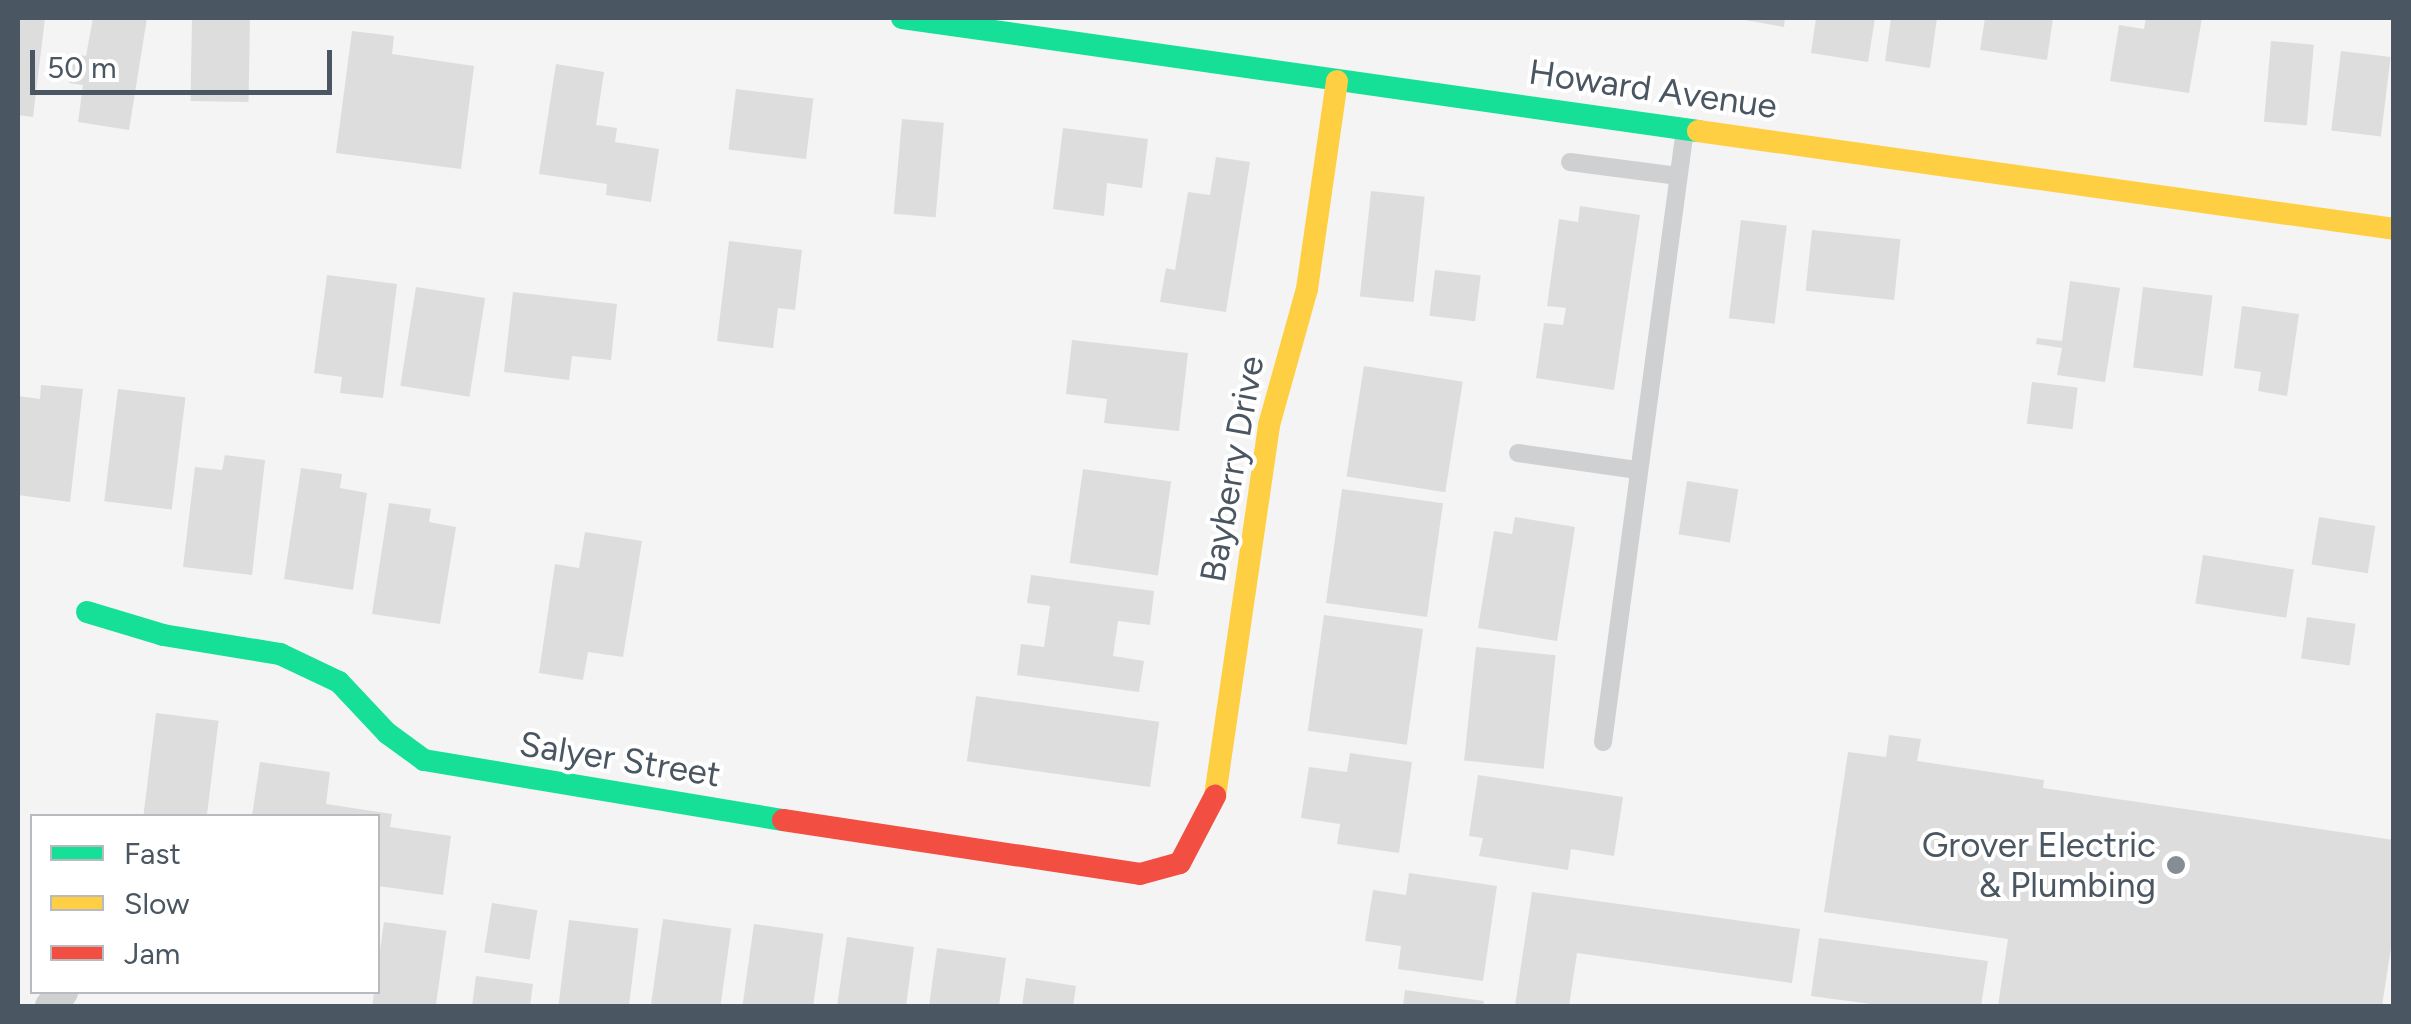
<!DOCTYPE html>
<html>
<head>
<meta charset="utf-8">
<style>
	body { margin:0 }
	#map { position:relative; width:2411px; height:1024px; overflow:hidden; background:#f4f4f4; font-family:Figtree,sans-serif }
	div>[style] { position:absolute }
	.building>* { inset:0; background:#ddddde; transform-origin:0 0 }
	.lane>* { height:18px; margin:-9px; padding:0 9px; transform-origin:9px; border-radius:9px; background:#ced0d2 }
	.street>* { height:32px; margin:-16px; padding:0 16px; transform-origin:16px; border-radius:16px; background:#ced0d2 }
	.fast>* { height:22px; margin:-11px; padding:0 11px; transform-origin:11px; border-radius:11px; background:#16e098 }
	.slow>* { height:22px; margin:-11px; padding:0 11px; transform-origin:11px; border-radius:11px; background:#ffcf43 }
	.jam>* { height:22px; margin:-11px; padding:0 11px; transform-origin:11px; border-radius:11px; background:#f24e42 }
	.dots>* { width:28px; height:28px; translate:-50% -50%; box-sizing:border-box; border:5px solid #fff; border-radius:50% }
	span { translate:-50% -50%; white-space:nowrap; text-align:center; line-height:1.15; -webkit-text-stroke:8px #fff; paint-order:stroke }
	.street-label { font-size:35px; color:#4a5661 }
	.poi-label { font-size:35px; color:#4a5661 }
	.right { translate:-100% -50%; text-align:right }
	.frame { position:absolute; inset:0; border:20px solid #4a5661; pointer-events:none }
	.legend { position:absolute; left:30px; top:814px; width:350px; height:180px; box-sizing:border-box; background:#fff; border:2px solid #b7bbc0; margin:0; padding:12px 18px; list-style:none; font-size:30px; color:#4a5661 }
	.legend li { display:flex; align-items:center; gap:20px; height:50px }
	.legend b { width:50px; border:2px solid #b7bbc0 }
	.scale { position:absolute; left:30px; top:50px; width:302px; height:45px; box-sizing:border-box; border:5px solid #4a5661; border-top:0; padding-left:12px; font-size:30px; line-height:35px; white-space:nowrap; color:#4a5661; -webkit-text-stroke:8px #fff; paint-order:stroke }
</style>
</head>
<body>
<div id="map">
	<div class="building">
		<i style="clip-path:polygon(18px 18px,45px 18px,33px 117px,18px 115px)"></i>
		<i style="clip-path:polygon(93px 18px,147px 18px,129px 130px,78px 122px,83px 85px,69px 83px,73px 54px,86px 56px)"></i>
		<i style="left:192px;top:18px;width:58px;height:83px;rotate:1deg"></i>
		<i style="clip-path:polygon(1734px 18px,1785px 18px,1784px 27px)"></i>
		<i style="clip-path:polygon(1816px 18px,1875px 18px,1868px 62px,1811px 53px)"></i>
		<i style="clip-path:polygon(1891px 18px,1937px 18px,1930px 68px,1885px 61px)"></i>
		<i style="clip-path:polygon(1985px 18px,2053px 18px,2047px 60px,1980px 50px)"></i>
		<i style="clip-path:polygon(2146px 18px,2202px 18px,2189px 93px,2110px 81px,2119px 25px,2144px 29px)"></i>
		<i style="clip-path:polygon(352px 31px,394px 36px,392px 54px,474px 66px,461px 169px,336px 153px)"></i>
		<i style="left:2271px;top:41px;width:43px;height:81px;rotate:5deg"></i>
		<i style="left:2341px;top:51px;width:50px;height:80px;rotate:7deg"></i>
		<i style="clip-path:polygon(556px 64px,604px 72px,596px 125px,617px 128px,615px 142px,659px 149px,651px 202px,606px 195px,607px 184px,539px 174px)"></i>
		<i style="left:736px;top:89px;width:78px;height:61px;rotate:7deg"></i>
		<i style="left:902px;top:119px;width:42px;height:95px;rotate:5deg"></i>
		<i style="clip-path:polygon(1063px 128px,1148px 139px,1142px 188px,1107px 183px,1104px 216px,1053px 209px)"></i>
		<i style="clip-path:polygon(1216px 157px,1250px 162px,1226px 312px,1160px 302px,1166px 268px,1175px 270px,1188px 192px,1210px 195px)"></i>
		<i style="left:1371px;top:191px;width:54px;height:106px;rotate:6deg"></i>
		<i style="clip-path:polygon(1580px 206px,1640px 215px,1614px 390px,1536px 378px,1544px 323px,1563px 325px,1566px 308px,1547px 306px,1559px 219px,1578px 222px)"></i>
		<i style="left:1741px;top:220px;width:46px;height:99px;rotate:7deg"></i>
		<i style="left:1812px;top:230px;width:89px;height:61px;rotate:6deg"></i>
		<i style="clip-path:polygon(729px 241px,802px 250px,795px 310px,778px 308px,773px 348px,717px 341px)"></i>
		<i style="left:1435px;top:270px;width:46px;height:46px;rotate:7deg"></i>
		<i style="clip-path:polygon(327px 275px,397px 284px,383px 398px,340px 393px,342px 377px,314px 373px)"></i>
		<i style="clip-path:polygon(2070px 281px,2120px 288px,2105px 382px,2057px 375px,2062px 348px,2036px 344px,2037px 338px,2062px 341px)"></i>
		<i style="left:416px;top:287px;width:70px;height:100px;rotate:9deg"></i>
		<i style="left:2143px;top:287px;width:70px;height:81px;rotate:7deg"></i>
		<i style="clip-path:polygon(513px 292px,617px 304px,611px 360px,572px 356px,569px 380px,504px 372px)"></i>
		<i style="clip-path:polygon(2242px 306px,2299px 314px,2287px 396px,2258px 391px,2261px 372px,2234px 368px)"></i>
		<i style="clip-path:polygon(1072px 340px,1188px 353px,1179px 431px,1104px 423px,1107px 399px,1066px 394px)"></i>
		<i style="left:1364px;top:366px;width:100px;height:112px;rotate:9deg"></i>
		<i style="left:2032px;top:382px;width:46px;height:42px;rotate:7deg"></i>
		<i style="clip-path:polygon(41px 385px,83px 389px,70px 502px,18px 495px,18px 396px,40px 399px)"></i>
		<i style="left:118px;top:389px;width:68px;height:113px;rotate:7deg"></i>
		<i style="clip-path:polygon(225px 455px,265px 460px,252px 575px,183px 567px,195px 467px,222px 470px)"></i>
		<i style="clip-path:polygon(301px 468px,342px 474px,340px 488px,367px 493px,353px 590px,284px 579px)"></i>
		<i style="left:1083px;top:469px;width:89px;height:95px;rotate:8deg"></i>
		<i style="left:1687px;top:481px;width:52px;height:54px;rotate:9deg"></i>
		<i style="left:1342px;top:489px;width:102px;height:115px;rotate:8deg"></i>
		<i style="clip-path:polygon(389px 503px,431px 509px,429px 522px,456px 527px,440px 624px,372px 614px)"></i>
		<i style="clip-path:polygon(1515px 517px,1575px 527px,1557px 641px,1478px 628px,1494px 531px,1512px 534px)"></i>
		<i style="left:2319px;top:517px;width:57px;height:48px;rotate:9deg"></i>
		<i style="clip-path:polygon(585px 532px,642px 541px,623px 657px,588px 652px,583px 680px,539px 673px,555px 564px,579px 568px)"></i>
		<i style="left:2203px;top:555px;width:92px;height:49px;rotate:9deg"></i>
		<i style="clip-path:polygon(1031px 575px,1154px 591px,1150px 625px,1118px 621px,1113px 656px,1144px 661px,1139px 692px,1017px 675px,1021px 644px,1044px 647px,1050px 606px,1027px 603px)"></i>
		<i style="left:1324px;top:615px;width:100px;height:117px;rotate:8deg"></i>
		<i style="left:2307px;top:617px;width:49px;height:42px;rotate:8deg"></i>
		<i style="left:1476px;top:647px;width:80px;height:114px;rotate:6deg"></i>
		<i style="left:976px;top:696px;width:185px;height:66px;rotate:8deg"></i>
		<i style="left:156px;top:713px;width:63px;height:104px;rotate:7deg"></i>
		<i style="clip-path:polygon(1889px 735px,1921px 739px,1917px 761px,2044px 780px,2043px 788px,2394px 840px,2394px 928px,2382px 1006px,1998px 1006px,2008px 939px,1824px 912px,1848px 752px,1886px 757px)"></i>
		<i style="clip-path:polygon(1350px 753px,1412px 762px,1399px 853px,1337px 844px,1340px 824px,1301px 818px,1309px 767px,1347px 772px)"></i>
		<i style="clip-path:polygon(260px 762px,330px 772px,326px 804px,392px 814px,390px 827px,451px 836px,443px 895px,378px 886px,378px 816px,252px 816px)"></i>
		<i style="clip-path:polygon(1478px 775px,1623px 797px,1614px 856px,1571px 849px,1568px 870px,1479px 856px,1483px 838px,1469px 836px)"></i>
		<i style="clip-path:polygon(1409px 873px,1497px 886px,1483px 981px,1398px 969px,1401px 946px,1365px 941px,1373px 890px,1406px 895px)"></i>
		<i style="clip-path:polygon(1532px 892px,1800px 929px,1792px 983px,1577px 953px,1569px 1006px,1515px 1006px)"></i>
		<i style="left:492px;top:903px;width:46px;height:50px;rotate:9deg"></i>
		<i style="left:663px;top:919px;width:69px;height:88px;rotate:8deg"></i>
		<i style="left:569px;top:920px;width:70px;height:87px;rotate:7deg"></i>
		<i style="left:384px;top:922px;width:63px;height:85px;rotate:8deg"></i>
		<i style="left:754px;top:924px;width:70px;height:83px;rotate:8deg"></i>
		<i style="clip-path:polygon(847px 937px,914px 947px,906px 1006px,837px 1006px)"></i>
		<i style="clip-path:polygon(1819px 938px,1988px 961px,1981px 1006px,1886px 1006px,1811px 996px)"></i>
		<i style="clip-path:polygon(937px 948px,1006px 958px,999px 1006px,929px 1006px)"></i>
		<i style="clip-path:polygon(476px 976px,533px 984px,530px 1006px,472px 1006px)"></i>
		<i style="clip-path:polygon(1026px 978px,1076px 986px,1073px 1006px,1022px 1006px)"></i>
		<i style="clip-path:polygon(1405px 990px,1484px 1001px,1483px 1006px,1403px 1006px)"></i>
	</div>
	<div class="lane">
		<i style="left:1570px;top:162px;width:109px;rotate:7.4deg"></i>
		<i style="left:1518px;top:453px;width:121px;rotate:8.1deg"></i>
		<i style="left:1603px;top:742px;width:618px;rotate:-82.38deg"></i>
	</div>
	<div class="street">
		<i style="left:51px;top:1006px;width:18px;rotate:-52deg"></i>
	</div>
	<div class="fast">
		<i style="left:902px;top:18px;width:804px;rotate:8.08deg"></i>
		<i style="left:87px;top:612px;width:79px;rotate:16.8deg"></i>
		<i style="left:163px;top:635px;width:119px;rotate:9.2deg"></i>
		<i style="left:280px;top:654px;width:65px;rotate:25.4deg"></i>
		<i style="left:339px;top:682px;width:70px;rotate:46.7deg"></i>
		<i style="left:387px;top:733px;width:46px;rotate:36.1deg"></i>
		<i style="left:424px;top:760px;width:364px;rotate:9.5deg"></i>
	</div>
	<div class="slow">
		<i style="left:1698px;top:131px;width:703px;rotate:8.01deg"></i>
		<i style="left:1215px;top:796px;width:375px;rotate:-81.7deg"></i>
		<i style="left:1269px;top:425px;width:141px;rotate:-74.4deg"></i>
		<i style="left:1307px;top:289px;width:210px;rotate:-81.8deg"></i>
	</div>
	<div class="jam">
		<i style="left:783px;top:820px;width:361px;rotate:8.6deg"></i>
		<i style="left:1140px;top:874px;width:41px;rotate:-15.4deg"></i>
		<i style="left:1180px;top:863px;width:76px;rotate:-62.4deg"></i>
	</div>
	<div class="dots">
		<i style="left:2176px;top:865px;background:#868d94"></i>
	</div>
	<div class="street-label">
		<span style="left:1653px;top:89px;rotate:8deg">Howard Avenue</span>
		<span style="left:1232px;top:469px;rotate:-80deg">Bayberry Drive</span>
		<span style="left:620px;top:759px;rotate:9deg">Salyer Street</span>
	</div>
	<div class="poi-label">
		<span class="right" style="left:2156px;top:865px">Grover Electric<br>&amp; Plumbing</span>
	</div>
	<div class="frame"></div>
	<ul class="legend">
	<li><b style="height:12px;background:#16e098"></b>Fast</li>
	<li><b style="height:12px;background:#ffcf43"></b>Slow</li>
	<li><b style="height:12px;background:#f24e42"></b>Jam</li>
	</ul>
	<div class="scale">50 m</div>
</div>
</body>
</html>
